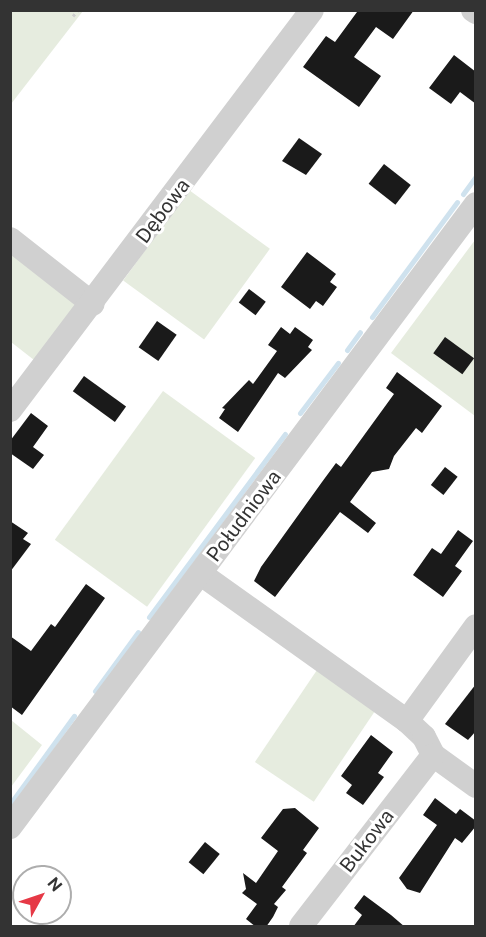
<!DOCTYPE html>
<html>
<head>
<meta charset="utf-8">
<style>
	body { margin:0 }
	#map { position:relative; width:486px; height:937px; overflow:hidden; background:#fff; font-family:"Public Sans",sans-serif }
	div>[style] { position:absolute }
	.green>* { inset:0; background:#e6ecdf; transform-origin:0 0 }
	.stream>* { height:5px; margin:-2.5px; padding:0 2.5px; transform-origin:2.5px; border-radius:2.5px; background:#cfe2ee }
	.building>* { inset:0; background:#1a1a1a; transform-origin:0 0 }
	.path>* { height:3px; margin-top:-1.5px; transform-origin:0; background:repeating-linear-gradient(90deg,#cdcdcd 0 3px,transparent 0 6px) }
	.minor>* { height:24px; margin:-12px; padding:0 12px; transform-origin:12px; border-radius:12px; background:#d0d0d0 }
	span { translate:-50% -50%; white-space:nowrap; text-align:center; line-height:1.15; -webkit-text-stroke:6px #fff; paint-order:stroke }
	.street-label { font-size:20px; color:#333 }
	.frame { position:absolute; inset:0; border:12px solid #333; pointer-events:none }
	.north { position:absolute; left:12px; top:865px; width:60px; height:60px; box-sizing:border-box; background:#fff; border:2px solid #adadad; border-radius:50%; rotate:50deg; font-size:16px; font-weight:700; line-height:24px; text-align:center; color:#333 }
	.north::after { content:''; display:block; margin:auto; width:21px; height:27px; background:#e63946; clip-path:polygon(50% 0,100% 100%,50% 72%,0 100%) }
</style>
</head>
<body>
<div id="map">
	<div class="green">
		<i style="clip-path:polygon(11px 10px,83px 11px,11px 104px,10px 11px)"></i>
		<i style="left:189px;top:190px;width:100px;height:112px;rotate:36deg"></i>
		<i style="clip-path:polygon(475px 240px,475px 416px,391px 353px)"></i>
		<i style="clip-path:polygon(10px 247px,72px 293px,75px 306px,34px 360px,11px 342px)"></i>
		<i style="left:163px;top:391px;width:114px;height:184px;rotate:36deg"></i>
		<i style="left:317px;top:670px;width:71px;height:111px;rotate:34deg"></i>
		<i style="clip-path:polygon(11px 720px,42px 745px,11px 787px)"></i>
	</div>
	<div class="stream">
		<i style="left:463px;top:194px;width:22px;rotate:-54deg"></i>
		<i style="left:372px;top:317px;width:143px;rotate:-53.5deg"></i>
		<i style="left:347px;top:350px;width:22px;rotate:-54deg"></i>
		<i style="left:300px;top:413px;width:63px;rotate:-52.8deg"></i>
		<i style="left:149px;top:617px;width:228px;rotate:-53.4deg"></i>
		<i style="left:95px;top:691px;width:73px;rotate:-53.9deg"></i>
		<i style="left:10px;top:804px;width:109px;rotate:-54deg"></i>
	</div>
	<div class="building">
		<i style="clip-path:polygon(354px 10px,414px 10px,393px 39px,376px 27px,354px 57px,381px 76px,359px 107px,303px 67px,326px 36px,335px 42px,357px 12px)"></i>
		<i style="clip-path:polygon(454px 55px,476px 72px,476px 104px,460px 92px,451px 104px,429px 88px)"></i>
		<i style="clip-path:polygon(299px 138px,322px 154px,306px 175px,282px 161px)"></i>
		<i style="left:384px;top:164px;width:34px;height:25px;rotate:38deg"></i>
		<i style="clip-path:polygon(307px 252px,336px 274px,330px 282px,337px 287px,323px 306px,316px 301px,310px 309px,281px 287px)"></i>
		<i style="left:249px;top:289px;width:21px;height:17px;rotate:37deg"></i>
		<i style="left:157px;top:321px;width:24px;height:32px;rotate:35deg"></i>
		<i style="clip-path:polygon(281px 327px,290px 334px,295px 327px,313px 340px,308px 347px,312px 350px,285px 378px,278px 373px,238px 432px,219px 418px,225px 409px,222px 408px,249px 380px,253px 384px,277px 351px,268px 345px)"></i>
		<i style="left:445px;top:337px;width:36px;height:20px;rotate:36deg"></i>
		<i style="clip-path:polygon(397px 372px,442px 406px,422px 433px,416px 428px,394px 456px,389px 469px,372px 472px,350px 502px,376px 523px,368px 533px,340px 512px,275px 597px,254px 581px,261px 567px,322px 482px,336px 463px,341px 467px,394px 394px,386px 388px)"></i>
		<i style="left:84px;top:376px;width:52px;height:19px;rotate:36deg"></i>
		<i style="clip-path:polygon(31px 413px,48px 426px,33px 447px,44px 455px,33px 469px,10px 453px,10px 441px)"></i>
		<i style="left:445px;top:467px;width:16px;height:23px;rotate:38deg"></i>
		<i style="clip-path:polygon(10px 521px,28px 533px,23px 539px,31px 544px,10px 572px)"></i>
		<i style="clip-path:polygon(458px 530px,473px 541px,455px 566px,462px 571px,443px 597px,413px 575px,432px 548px,441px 554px)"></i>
		<i style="clip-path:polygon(86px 584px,105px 598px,22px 715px,10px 706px,10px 636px,31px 651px,51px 624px,55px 627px)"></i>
		<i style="clip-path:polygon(476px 684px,476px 731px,468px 740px,445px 724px)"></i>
		<i style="clip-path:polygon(371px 735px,393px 752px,378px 773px,384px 777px,363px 805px,346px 793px,352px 785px,341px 776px)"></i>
		<i style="clip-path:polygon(435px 798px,456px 814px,460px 809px,476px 821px,476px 826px,462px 843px,455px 838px,420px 893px,407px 889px,399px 878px,437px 825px,423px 815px)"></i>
		<i style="clip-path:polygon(295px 808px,319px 828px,303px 850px,307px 853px,282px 887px,286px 890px,274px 904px,278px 907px,273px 917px,266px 927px,256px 927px,246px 919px,257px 904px,242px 893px,246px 889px,243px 873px,256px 883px,278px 851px,261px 838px,283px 809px)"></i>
		<i style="left:205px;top:842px;width:19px;height:26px;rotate:39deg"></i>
		<i style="clip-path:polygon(364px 895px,391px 915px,405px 927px,353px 927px,362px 915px,354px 908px)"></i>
	</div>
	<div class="path">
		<i style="left:73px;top:16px;width:8px;rotate:-50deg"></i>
	</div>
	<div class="minor">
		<i style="left:473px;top:10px;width:4px;rotate:34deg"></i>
		<i style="left:10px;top:239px;width:105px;rotate:38.1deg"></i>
		<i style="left:10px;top:410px;width:501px;rotate:-52.95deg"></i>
		<i style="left:201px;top:574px;width:253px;rotate:35.5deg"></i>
		<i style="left:407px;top:721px;width:23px;rotate:43deg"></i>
		<i style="left:424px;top:737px;width:20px;rotate:63deg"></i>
		<i style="left:433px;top:755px;width:53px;rotate:35.8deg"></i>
		<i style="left:407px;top:721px;width:117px;rotate:-54deg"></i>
		<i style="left:10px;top:827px;width:778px;rotate:-53.2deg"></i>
		<i style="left:301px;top:926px;width:216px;rotate:-52.3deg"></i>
	</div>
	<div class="street-label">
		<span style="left:163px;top:211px;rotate:-53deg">Dębowa</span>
		<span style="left:244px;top:516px;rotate:-53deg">Południowa</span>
		<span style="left:367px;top:841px;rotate:-52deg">Bukowa</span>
	</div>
	<div class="frame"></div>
	<div class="north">N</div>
</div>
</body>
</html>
